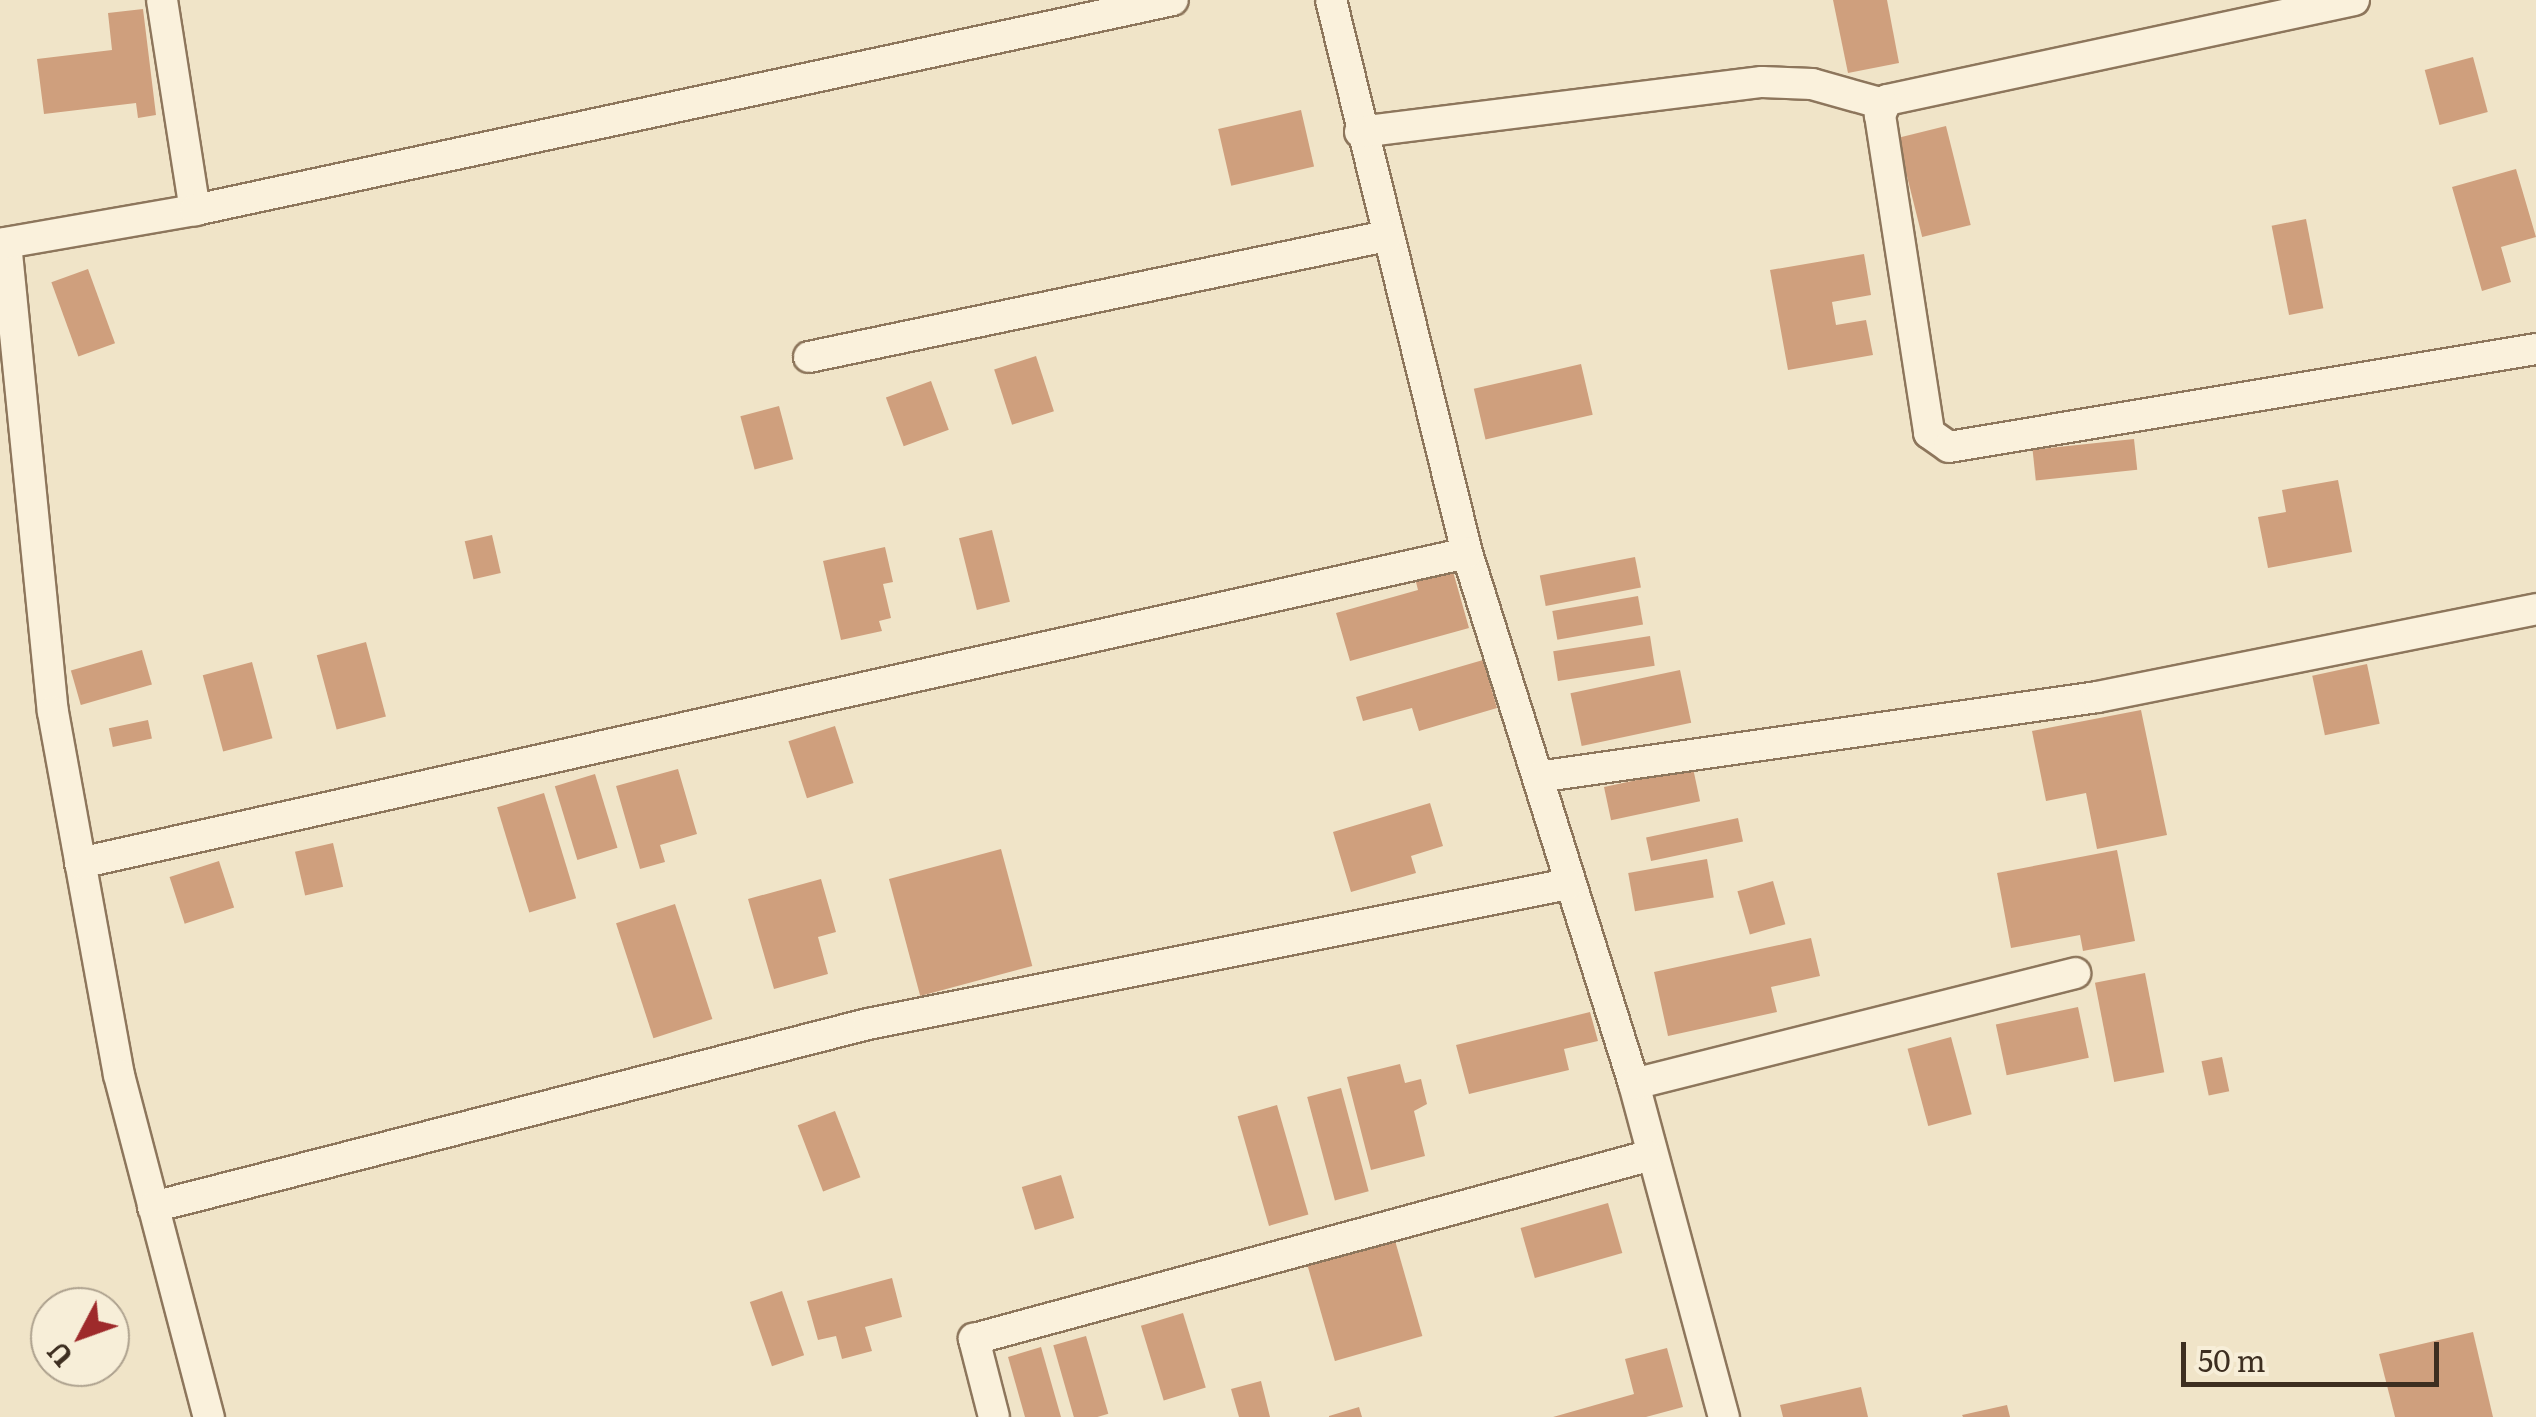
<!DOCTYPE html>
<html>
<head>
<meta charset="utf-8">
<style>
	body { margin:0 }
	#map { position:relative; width:2536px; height:1417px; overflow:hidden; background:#f0e4c8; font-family:Literata,serif }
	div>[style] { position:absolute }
	.building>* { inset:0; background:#cf9f7d; transform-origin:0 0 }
	.roads { filter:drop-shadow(2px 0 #8d765c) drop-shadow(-2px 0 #8d765c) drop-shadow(0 2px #8d765c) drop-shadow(0 -2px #8d765c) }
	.street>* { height:30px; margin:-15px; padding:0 15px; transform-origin:15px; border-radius:15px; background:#faf1dc }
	span { translate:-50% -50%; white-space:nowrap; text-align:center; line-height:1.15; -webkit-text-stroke:10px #f7eed8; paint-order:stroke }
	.north { position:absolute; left:30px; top:1287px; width:100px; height:100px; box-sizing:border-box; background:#f7eed8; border:2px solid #ada18e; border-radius:50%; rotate:229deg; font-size:28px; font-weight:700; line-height:40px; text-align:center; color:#3d2e20 }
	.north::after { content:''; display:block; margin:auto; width:35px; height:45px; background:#9e2a2b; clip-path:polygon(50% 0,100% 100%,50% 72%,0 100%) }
	.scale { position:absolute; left:2181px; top:1342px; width:258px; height:45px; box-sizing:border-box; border:5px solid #3d2e20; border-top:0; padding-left:12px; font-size:30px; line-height:35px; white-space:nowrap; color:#3d2e20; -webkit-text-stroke:8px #f7eed8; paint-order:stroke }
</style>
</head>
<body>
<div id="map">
	<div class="building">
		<i style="clip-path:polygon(1833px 0,1887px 0,1899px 63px,1848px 73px)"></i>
		<i style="clip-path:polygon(143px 9px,156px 115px,138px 118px,136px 103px,44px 114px,37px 59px,112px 50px,108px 13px)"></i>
		<i style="left:2473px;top:57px;width:57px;height:50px;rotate:75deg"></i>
		<i style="left:1301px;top:110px;width:58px;height:85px;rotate:77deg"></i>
		<i style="left:1946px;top:126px;width:102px;height:50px;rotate:76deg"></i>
		<i style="clip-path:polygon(2516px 169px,2536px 237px,2501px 247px,2511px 282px,2482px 291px,2452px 187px)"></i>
		<i style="left:2306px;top:219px;width:91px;height:35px;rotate:79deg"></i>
		<i style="clip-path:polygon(1864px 254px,1871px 295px,1832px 302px,1836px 325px,1866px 320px,1873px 355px,1788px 370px,1770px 270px)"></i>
		<i style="left:88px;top:269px;width:79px;height:39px;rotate:70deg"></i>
		<i style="left:1036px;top:356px;width:58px;height:44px;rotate:72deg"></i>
		<i style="left:1581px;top:364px;width:52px;height:110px;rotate:77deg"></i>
		<i style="left:931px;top:381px;width:52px;height:48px;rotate:70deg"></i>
		<i style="left:779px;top:406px;width:55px;height:40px;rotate:75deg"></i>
		<i style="left:2134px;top:439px;width:31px;height:102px;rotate:84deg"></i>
		<i style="clip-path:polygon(2338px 480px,2352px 552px,2268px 568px,2258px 517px,2286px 512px,2282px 490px)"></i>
		<i style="left:992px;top:530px;width:74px;height:34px;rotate:76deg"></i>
		<i style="left:492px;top:535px;width:39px;height:28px;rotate:77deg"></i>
		<i style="clip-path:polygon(885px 547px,893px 582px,883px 584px,891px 618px,879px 621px,882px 631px,841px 640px,823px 561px)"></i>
		<i style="left:1635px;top:557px;width:31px;height:97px;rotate:79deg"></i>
		<i style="clip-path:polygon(1452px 568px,1469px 628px,1350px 661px,1336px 613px,1418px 590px,1415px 578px)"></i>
		<i style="left:1638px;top:596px;width:29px;height:87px;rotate:80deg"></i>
		<i style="left:1650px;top:636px;width:30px;height:98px;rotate:81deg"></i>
		<i style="left:366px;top:642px;width:77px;height:51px;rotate:75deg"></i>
		<i style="left:142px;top:650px;width:36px;height:74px;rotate:74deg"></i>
		<i style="clip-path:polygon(1483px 660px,1497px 708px,1419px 731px,1412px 708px,1363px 721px,1356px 697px)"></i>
		<i style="left:252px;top:662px;width:79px;height:51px;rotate:75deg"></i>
		<i style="left:2367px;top:664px;width:61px;height:56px;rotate:78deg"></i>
		<i style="left:1680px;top:670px;width:54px;height:112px;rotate:78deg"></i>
		<i style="clip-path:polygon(2141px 710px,2167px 835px,2097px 849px,2086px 793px,2046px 801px,2032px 731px)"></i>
		<i style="left:148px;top:720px;width:19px;height:40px;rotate:78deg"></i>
		<i style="left:835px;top:726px;width:60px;height:49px;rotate:72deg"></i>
		<i style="left:1693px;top:768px;width:34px;height:91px;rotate:78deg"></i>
		<i style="clip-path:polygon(678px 769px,697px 834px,660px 845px,665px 862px,640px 869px,616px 786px)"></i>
		<i style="left:595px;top:774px;width:77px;height:42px;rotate:73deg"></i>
		<i style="left:544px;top:793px;width:110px;height:49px;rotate:73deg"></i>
		<i style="clip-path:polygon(1430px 803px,1443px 846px,1411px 856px,1416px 873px,1351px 892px,1333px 832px)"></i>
		<i style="left:1738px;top:818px;width:24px;height:94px;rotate:78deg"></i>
		<i style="left:333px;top:843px;width:45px;height:39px;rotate:77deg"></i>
		<i style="left:1001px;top:849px;width:121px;height:116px;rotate:75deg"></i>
		<i style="clip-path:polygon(2117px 850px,2135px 941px,2083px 951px,2080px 935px,2011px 948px,1997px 873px)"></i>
		<i style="left:1707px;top:859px;width:39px;height:80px;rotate:80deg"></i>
		<i style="left:219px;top:861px;width:49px;height:52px;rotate:72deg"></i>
		<i style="clip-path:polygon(821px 879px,836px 932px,818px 937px,828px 974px,774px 989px,748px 899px)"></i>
		<i style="left:1773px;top:881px;width:45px;height:37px;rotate:74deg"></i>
		<i style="left:675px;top:904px;width:121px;height:62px;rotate:72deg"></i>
		<i style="clip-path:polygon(1811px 938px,1820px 976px,1771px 987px,1777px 1012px,1668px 1036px,1654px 972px)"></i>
		<i style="left:2145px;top:973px;width:101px;height:51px;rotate:79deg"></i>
		<i style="left:2078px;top:1007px;width:52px;height:84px;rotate:78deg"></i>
		<i style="clip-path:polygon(1590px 1012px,1598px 1041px,1564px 1049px,1569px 1070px,1469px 1094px,1456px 1045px)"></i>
		<i style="left:1951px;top:1037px;width:80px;height:45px;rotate:75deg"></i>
		<i style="left:2222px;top:1057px;width:35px;height:21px;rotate:78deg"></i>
		<i style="clip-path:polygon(1400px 1064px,1405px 1083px,1421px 1079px,1427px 1104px,1414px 1111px,1425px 1156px,1371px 1170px,1347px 1077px)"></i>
		<i style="left:1341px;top:1088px;width:107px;height:35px;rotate:75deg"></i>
		<i style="left:1277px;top:1105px;width:114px;height:41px;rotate:74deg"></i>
		<i style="left:835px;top:1111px;width:71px;height:40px;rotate:69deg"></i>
		<i style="left:1061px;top:1175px;width:45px;height:41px;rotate:73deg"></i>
		<i style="left:1608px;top:1203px;width:52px;height:91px;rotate:74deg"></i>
		<i style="left:1394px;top:1237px;width:103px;height:91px;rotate:74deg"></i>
		<i style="clip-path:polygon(892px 1278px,902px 1317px,865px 1327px,872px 1351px,842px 1359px,836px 1336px,818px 1340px,807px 1301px)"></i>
		<i style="left:782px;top:1291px;width:68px;height:34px;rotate:71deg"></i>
		<i style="left:1183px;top:1313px;width:78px;height:44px;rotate:73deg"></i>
		<i style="clip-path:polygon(2473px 1332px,2493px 1417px,2395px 1417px,2379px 1354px)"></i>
		<i style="left:1086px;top:1336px;width:81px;height:34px;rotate:74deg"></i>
		<i style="clip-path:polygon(1041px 1347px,1061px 1417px,1025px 1417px,1008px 1357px)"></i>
		<i style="clip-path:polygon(1667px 1348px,1683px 1407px,1646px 1417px,1553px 1417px,1634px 1394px,1625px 1359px)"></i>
		<i style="clip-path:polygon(1261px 1381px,1270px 1417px,1239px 1417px,1231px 1389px)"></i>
		<i style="clip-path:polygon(1861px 1387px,1868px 1417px,1783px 1417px,1780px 1405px)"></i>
		<i style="clip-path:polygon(2007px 1405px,2010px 1417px,1963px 1417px,1962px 1415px)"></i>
		<i style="clip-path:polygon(1359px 1407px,1362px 1417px,1329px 1417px,1329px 1416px)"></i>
	</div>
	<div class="roads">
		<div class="street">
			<i style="left:162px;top:0;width:213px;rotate:81.1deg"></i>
			<i style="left:1331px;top:0;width:569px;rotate:76.18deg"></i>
			<i style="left:1467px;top:553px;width:557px;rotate:72.54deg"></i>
			<i style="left:1634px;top:1084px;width:345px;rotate:74.9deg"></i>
			<i style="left:2354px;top:0;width:478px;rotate:167.9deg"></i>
			<i style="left:1887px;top:100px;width:17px;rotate:115deg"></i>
			<i style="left:1880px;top:115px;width:322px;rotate:81.2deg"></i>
			<i style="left:1929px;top:433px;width:24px;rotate:35deg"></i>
			<i style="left:1949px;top:447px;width:595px;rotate:-9.48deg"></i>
			<i style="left:1360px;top:132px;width:405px;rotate:-7.1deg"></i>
			<i style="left:1762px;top:82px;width:50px;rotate:2.3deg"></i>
			<i style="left:1812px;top:84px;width:74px;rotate:15.7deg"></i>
			<i style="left:6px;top:243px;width:471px;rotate:84.3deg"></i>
			<i style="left:53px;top:712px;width:369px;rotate:79.7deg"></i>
			<i style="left:119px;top:1075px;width:354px;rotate:75.3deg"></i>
			<i style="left:0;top:244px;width:198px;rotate:-9.9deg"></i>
			<i style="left:195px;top:210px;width:1000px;rotate:-12.12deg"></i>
			<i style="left:809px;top:357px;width:590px;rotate:-11.84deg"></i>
			<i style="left:1538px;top:777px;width:565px;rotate:-8.14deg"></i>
			<i style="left:2097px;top:697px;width:448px;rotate:-11.3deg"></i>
			<i style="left:80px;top:863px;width:1421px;rotate:-12.6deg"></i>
			<i style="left:1634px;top:1084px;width:455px;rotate:-14.1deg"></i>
			<i style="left:153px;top:1207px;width:738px;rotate:-14.36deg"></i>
			<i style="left:868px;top:1024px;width:714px;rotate:-11.31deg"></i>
			<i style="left:994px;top:1417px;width:81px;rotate:-104.4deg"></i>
			<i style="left:974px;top:1339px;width:698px;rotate:-15.19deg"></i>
		</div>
	</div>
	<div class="north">U</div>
	<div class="scale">50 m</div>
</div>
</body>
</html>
